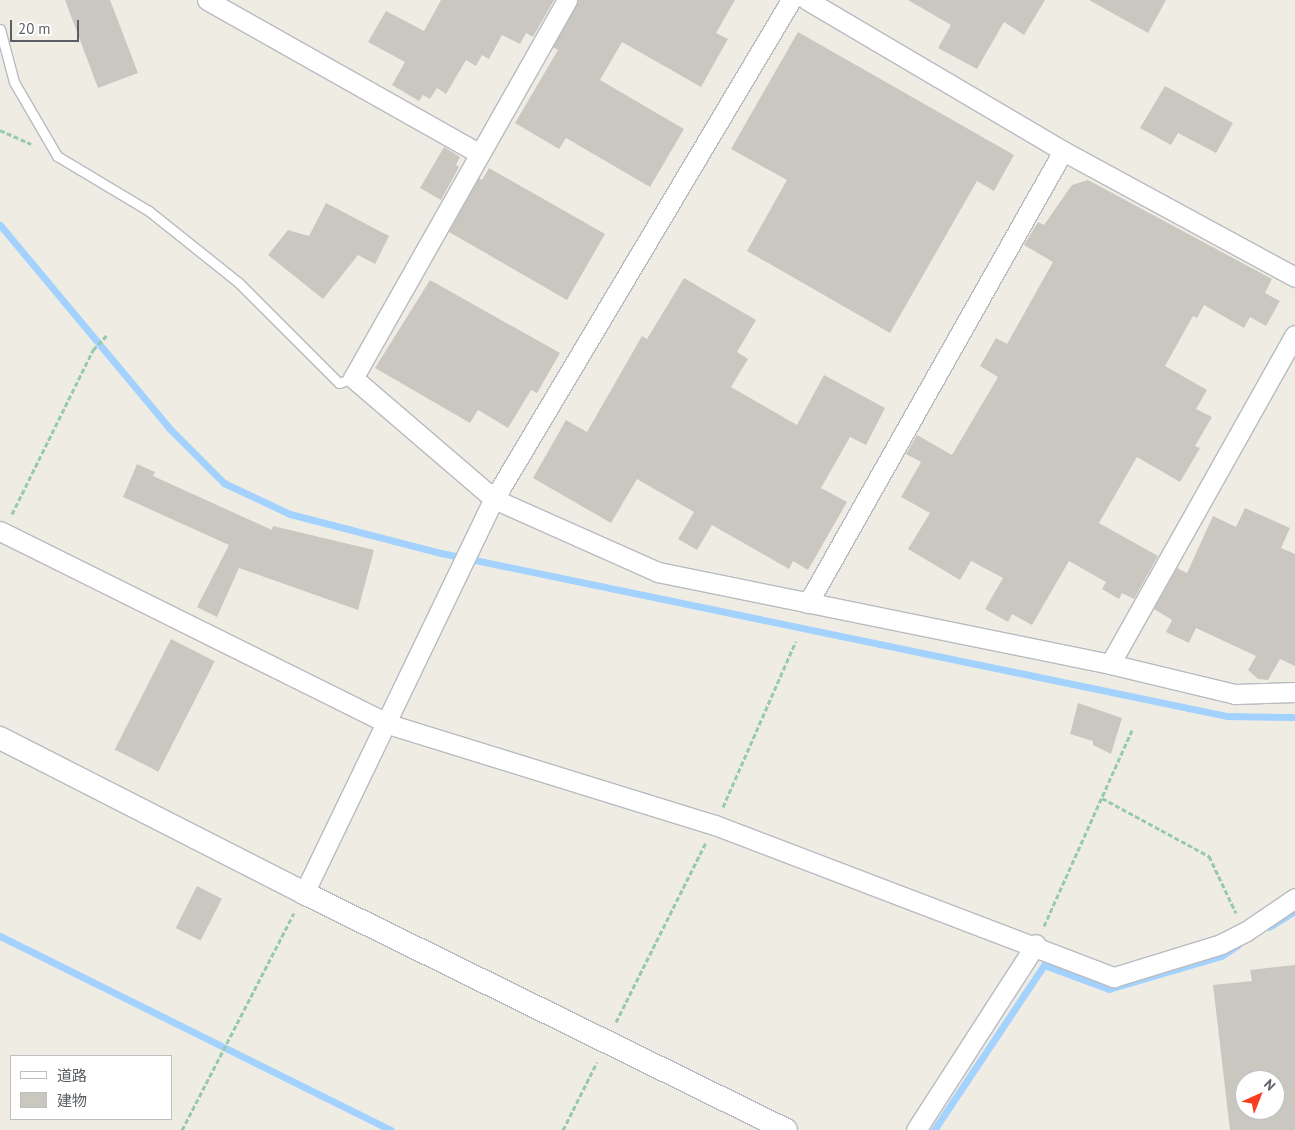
<!DOCTYPE html>
<html>
<head>
<meta charset="utf-8">
<style>
	body { margin:0 }
	#map { position:relative; width:1295px; height:1130px; overflow:hidden; background:#efede3; font-family:"PT Sans","Noto Sans JP",sans-serif }
	div>[style] { position:absolute }
	.stream>* { height:7px; margin:-3.5px; padding:0 3.5px; transform-origin:3.5px; border-radius:3.5px; background:#a4d2ff }
	.building>* { inset:0; background:#cac7c0; transform-origin:0 0 }
	.path>* { height:3px; margin-top:-1.5px; transform-origin:0; background:repeating-linear-gradient(90deg,#96caa8 0 5px,transparent 0 7.5px) }
	.roads { filter:drop-shadow(1px 0 #b8bbc1) drop-shadow(-1px 0 #b8bbc1) drop-shadow(0 1px #b8bbc1) drop-shadow(0 -1px #b8bbc1) }
	.service>* { height:9px; margin:-4.5px; padding:0 4.5px; transform-origin:4.5px; border-radius:4.5px; background:#fff }
	.minor>* { height:19px; margin:-9.5px; padding:0 9.5px; transform-origin:9.5px; border-radius:9.5px; background:#fff }
	.tertiary>* { height:22px; margin:-11px; padding:0 11px; transform-origin:11px; border-radius:11px; background:#fff }
	span { translate:-50% -50%; white-space:nowrap; text-align:center; line-height:1.15; -webkit-text-stroke:4px #fff; paint-order:stroke }
	.legend { position:absolute; left:10px; top:1055px; width:162px; height:65px; box-sizing:border-box; background:#fff; border:1px solid #bdbfc1; margin:0; padding:6px 9px; list-style:none; font-size:15px; color:#5b5f65 }
	.legend li { display:flex; align-items:center; gap:10px; height:25px }
	.legend b { width:25px; border:1px solid #bdbfc1 }
	.north { position:absolute; left:1235px; top:1070px; width:50px; height:50px; box-sizing:border-box; background:#fff; border:1px solid #bdbfc1; border-radius:50%; rotate:44deg; font-size:14px; font-weight:700; line-height:20px; text-align:center; color:#5b5f65 }
	.north::after { content:''; display:block; margin:auto; width:18px; height:22px; background:#f83f21; clip-path:polygon(50% 0,100% 100%,50% 72%,0 100%) }
	.scale { position:absolute; left:10px; top:20px; width:69px; height:22px; box-sizing:border-box; border:2px solid #5b5f65; border-top:0; padding-left:6px; font-size:15px; line-height:18px; white-space:nowrap; color:#5b5f65; -webkit-text-stroke:4px #fff; paint-order:stroke }
</style>
</head>
<body>
<div id="map">
	<div class="stream">
		<i style="left:0;top:225px;width:264px;rotate:50.2deg"></i>
		<i style="left:169px;top:428px;width:78px;rotate:45deg"></i>
		<i style="left:224px;top:483px;width:73px;rotate:25.2deg"></i>
		<i style="left:290px;top:514px;width:156px;rotate:14.5deg"></i>
		<i style="left:441px;top:553px;width:803px;rotate:11.72deg"></i>
		<i style="left:1227px;top:716px;width:66px;rotate:0.9deg"></i>
		<i style="left:1269px;top:927px;width:31px;rotate:-32deg"></i>
		<i style="left:0;top:936px;width:436px;rotate:26.4deg"></i>
		<i style="left:934px;top:1130px;width:198px;rotate:-56.3deg"></i>
		<i style="left:1044px;top:965px;width:69px;rotate:20.3deg"></i>
		<i style="left:1109px;top:989px;width:117px;rotate:-16.4deg"></i>
		<i style="left:1221px;top:956px;width:20px;rotate:-33deg"></i>
	</div>
	<div class="building">
		<i style="clip-path:polygon(65px 0,110px 0,138px 73px,98px 88px)"></i>
		<i style="clip-path:polygon(441px 0,554px 0,533px 37px,526px 33px,520px 44px,502px 35px,489px 59px,482px 55px,476px 66px,466px 60px,446px 94px,437px 88px,430px 99px,423px 95px,419px 101px,392px 85px,405px 62px,368px 42px,386px 11px,424px 31px)"></i>
		<i style="clip-path:polygon(578px 0,735px 0,716px 33px,728px 39px,701px 87px,622px 42px,600px 80px,684px 129px,650px 187px,566px 138px,559px 149px,515px 123px,558px 50px,553px 47px)"></i>
		<i style="clip-path:polygon(908px 0,1045px 0,1024px 35px,1004px 22px,977px 69px,938px 48px,951px 25px)"></i>
		<i style="clip-path:polygon(1089px 0,1166px 0,1148px 33px)"></i>
		<i style="clip-path:polygon(798px 32px,1014px 155px,994px 191px,977px 181px,890px 333px,747px 251px,787px 180px,731px 149px)"></i>
		<i style="clip-path:polygon(1165px 86px,1233px 123px,1216px 153px,1178px 133px,1171px 145px,1140px 128px)"></i>
		<i style="clip-path:polygon(444px 147px,460px 157px,456px 165px,459px 167px,441px 200px,420px 188px)"></i>
		<i style="clip-path:polygon(489px 168px,605px 234px,567px 300px,449px 232px,479px 178px,482px 180px)"></i>
		<i style="clip-path:polygon(1088px 180px,1272px 279px,1265px 293px,1280px 301px,1266px 326px,1250px 317px,1244px 328px,1204px 305px,1197px 318px,1193px 316px,1165px 366px,1207px 390px,1196px 409px,1212px 417px,1195px 446px,1200px 448px,1180px 482px,1137px 457px,1099px 523px,1158px 556px,1134px 599px,1122px 593px,1119px 599px,1102px 589px,1106px 582px,1069px 561px,1032px 625px,1012px 614px,1008px 622px,985px 609px,1003px 578px,971px 561px,960px 580px,908px 549px,930px 513px,901px 497px,921px 462px,906px 454px,917px 435px,952px 455px,998px 377px,980px 366px,996px 338px,1007px 344px,1053px 262px,1024px 245px,1038px 222px,1044px 225px,1072px 185px)"></i>
		<i style="clip-path:polygon(326px 203px,389px 236px,375px 264px,358px 255px,323px 299px,268px 255px,288px 230px,309px 236px)"></i>
		<i style="clip-path:polygon(684px 278px,756px 320px,737px 352px,748px 359px,731px 387px,797px 425px,824px 375px,885px 408px,866px 445px,850px 437px,821px 488px,847px 502px,808px 570px,793px 561px,789px 569px,712px 525px,697px 550px,678px 539px,694px 512px,637px 479px,611px 523px,533px 478px,566px 420px,587px 432px,642px 336px,647px 339px)"></i>
		<i style="clip-path:polygon(430px 280px,560px 353px,537px 393px,531px 390px,508px 428px,478px 410px,470px 423px,375px 368px)"></i>
		<i style="clip-path:polygon(137px 464px,155px 472px,153px 476px,272px 530px,273px 526px,374px 550px,358px 610px,239px 568px,217px 617px,197px 607px,229px 545px,123px 497px)"></i>
		<i style="clip-path:polygon(1245px 508px,1290px 528px,1281px 548px,1295px 554px,1295px 666px,1280px 659px,1268px 680px,1258px 679px,1248px 670px,1256px 656px,1196px 628px,1189px 643px,1166px 632px,1172px 620px,1154px 609px,1177px 568px,1187px 573px,1213px 516px,1236px 527px)"></i>
		<i style="left:171px;top:639px;width:49px;height:124px;rotate:27deg"></i>
		<i style="clip-path:polygon(1078px 703px,1122px 718px,1111px 754px,1093px 745px,1093px 741px,1070px 734px)"></i>
		<i style="left:197px;top:886px;width:28px;height:47px;rotate:27deg"></i>
		<i style="clip-path:polygon(evenodd,1295px 965px,1295px 1130px,1230px 1130px,1213px 985px,1252px 981px,1250px 970px,1295px 965px,1245px 1080px,1275px 1080px,1275px 1110px,1245px 1110px,1245px 1080px)"></i>
	</div>
	<div class="path">
		<i style="left:0;top:130px;width:34px;rotate:24deg"></i>
		<i style="left:12px;top:514px;width:183px;rotate:-63.7deg"></i>
		<i style="left:93px;top:350px;width:21px;rotate:-47deg"></i>
		<i style="left:1102px;top:798px;width:122px;rotate:28.5deg"></i>
		<i style="left:1209px;top:856px;width:63px;rotate:64.7deg"></i>
		<i style="left:723px;top:807px;width:181px;rotate:-66.3deg"></i>
		<i style="left:1044px;top:926px;width:217px;rotate:-65.8deg"></i>
		<i style="left:616px;top:1022px;width:201px;rotate:-63.4deg"></i>
		<i style="left:182px;top:1130px;width:244px;rotate:-62.7deg"></i>
		<i style="left:563px;top:1130px;width:76px;rotate:-63.4deg"></i>
	</div>
	<div class="roads">
		<div class="service">
			<i style="left:0;top:29px;width:55px;rotate:75.2deg"></i>
			<i style="left:14px;top:82px;width:86px;rotate:59.8deg"></i>
			<i style="left:57px;top:156px;width:107px;rotate:30.9deg"></i>
			<i style="left:149px;top:211px;width:114px;rotate:38.6deg"></i>
			<i style="left:238px;top:282px;width:143px;rotate:45deg"></i>
			<i style="left:339px;top:383px;width:15px;rotate:-20deg"></i>
		</div>
		<div class="minor">
			<i style="left:207px;top:0;width:313px;rotate:29.4deg"></i>
			<i style="left:567px;top:0;width:434px;rotate:119.5deg"></i>
			<i style="left:353px;top:378px;width:186px;rotate:40.6deg"></i>
			<i style="left:494px;top:499px;width:180px;rotate:24deg"></i>
			<i style="left:658px;top:572px;width:461px;rotate:11.5deg"></i>
			<i style="left:1110px;top:664px;width:129px;rotate:13.5deg"></i>
			<i style="left:1235px;top:694px;width:60px;rotate:-1.9deg"></i>
			<i style="left:807px;top:0;width:297px;rotate:30.5deg"></i>
			<i style="left:1063px;top:151px;width:264px;rotate:28.5deg"></i>
			<i style="left:0;top:531px;width:433px;rotate:26.4deg"></i>
			<i style="left:388px;top:724px;width:342px;rotate:17.2deg"></i>
			<i style="left:715px;top:825px;width:427px;rotate:20.9deg"></i>
			<i style="left:1114px;top:977px;width:112px;rotate:-17.1deg"></i>
			<i style="left:1221px;top:944px;width:27px;rotate:-27deg"></i>
			<i style="left:1245px;top:932px;width:60px;rotate:-34.2deg"></i>
			<i style="left:808px;top:603px;width:519px;rotate:-60.57deg"></i>
			<i style="left:1110px;top:664px;width:377px;rotate:-60.7deg"></i>
			<i style="left:304px;top:893px;width:437px;rotate:-64.3deg"></i>
			<i style="left:494px;top:499px;width:581px;rotate:-59.24deg"></i>
			<i style="left:916px;top:1130px;width:221px;rotate:-57.2deg"></i>
		</div>
		<div class="tertiary">
			<i style="left:0;top:738px;width:341px;rotate:27deg"></i>
			<i style="left:304px;top:893px;width:537px;rotate:26.18deg"></i>
		</div>
	</div>
	<ul class="legend">
	<li><b style="height:6px;background:#fff"></b>道路</li>
	<li><b style="height:14px;background:#cac7c0"></b>建物</li>
	</ul>
	<div class="north">N</div>
	<div class="scale">20 m</div>
</div>
</body>
</html>
